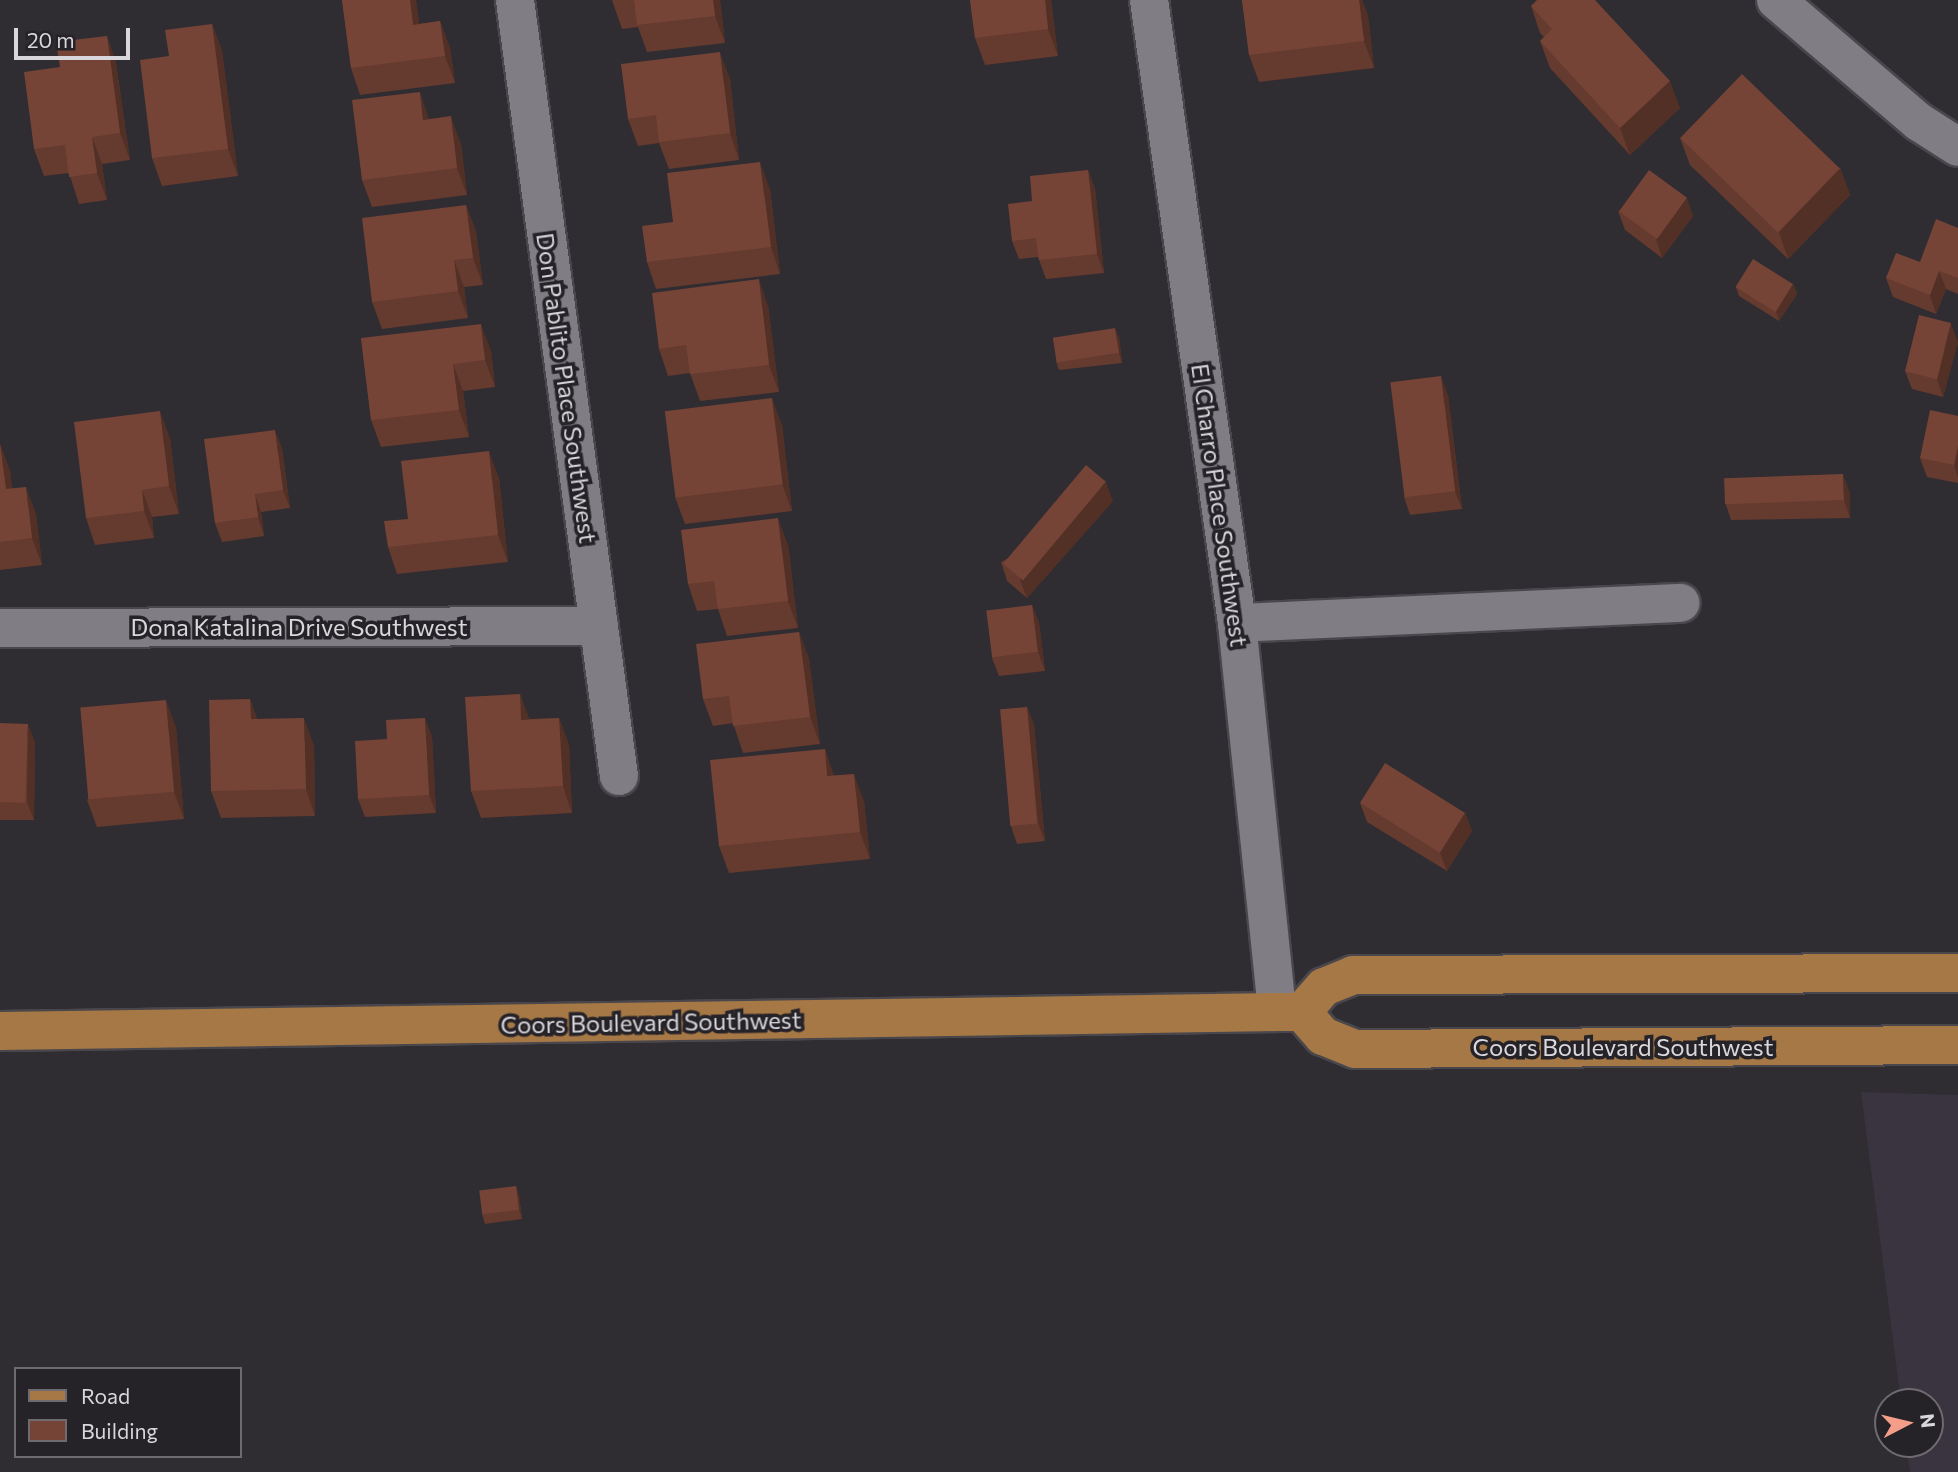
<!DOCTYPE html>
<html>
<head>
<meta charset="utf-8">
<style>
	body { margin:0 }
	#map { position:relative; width:1958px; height:1472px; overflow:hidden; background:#2f2c32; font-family:Commissioner,sans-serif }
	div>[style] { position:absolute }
	.built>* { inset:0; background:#39343f }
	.roads { filter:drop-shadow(2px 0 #49474c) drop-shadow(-2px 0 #49474c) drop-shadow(0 2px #49474c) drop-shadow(0 -2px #49474c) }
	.minor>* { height:38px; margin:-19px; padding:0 19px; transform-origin:19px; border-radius:19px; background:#807d84 }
	.primary>* { height:38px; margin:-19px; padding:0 19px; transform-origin:19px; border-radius:19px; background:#a67845 }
	.wall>* { inset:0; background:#653a2f }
	.shaded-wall>* { inset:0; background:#523026 }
	.building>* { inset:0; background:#754437; transform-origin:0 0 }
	span { translate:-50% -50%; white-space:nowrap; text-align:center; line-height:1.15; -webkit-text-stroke:7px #252228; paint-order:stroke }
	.street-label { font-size:24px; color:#d9d7db }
	.legend { position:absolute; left:14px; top:1367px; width:228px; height:91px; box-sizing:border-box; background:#252228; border:2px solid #6d6a70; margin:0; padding:9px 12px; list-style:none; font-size:21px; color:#d9d7db }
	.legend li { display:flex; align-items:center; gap:14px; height:35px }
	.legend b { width:35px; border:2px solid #6d6a70 }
	.north { position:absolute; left:1874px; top:1388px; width:70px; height:70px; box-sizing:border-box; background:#252228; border:2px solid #6d6a70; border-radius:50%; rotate:83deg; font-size:19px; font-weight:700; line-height:28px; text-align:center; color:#d9d7db }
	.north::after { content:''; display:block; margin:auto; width:24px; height:32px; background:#f49e89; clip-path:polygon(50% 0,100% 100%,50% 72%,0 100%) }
	.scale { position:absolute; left:14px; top:28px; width:116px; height:32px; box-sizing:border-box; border:4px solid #d9d7db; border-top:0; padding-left:9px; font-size:21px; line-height:24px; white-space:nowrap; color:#d9d7db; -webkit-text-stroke:5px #252228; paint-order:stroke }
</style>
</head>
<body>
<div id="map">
	<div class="built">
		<i style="clip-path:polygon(1861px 1092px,1958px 1095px,1958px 1472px,1910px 1472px,1906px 1444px,1930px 1444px,1930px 1402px,1901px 1402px)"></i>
	</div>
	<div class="roads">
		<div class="minor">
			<i style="left:515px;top:0;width:783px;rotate:82.37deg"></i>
			<i style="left:1149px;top:0;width:629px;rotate:81.96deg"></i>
			<i style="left:1237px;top:623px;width:391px;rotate:84.1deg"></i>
			<i style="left:1776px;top:0;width:188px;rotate:40.5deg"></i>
			<i style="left:1919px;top:122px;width:46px;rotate:32.7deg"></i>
			<i style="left:1237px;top:623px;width:444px;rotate:-2.6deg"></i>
			<i style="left:0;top:628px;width:599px;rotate:-0.19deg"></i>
		</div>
		<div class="primary">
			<i style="left:1302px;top:1012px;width:32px;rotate:49deg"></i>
			<i style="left:1323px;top:1036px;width:35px;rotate:22deg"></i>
			<i style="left:1356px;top:1049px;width:602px;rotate:-0.38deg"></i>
			<i style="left:0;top:1031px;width:1277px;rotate:-0.85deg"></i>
			<i style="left:1277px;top:1012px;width:25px"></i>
			<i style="left:1302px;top:1012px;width:33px;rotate:-49deg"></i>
			<i style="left:1324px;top:987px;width:31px;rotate:-22deg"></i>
			<i style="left:1353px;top:975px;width:605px;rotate:-0.19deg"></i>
		</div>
	</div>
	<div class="wall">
		<i style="clip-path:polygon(342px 0,416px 0,419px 24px,440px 21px,450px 48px,455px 83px,360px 95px,351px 68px)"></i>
		<i style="clip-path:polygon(612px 0,720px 0,725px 43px,647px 52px,638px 27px,622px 29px)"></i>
		<i style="clip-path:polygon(970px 0,1051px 0,1058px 56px,985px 65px,975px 38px)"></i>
		<i style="clip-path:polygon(1242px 0,1362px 0,1368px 16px,1374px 68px,1259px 82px,1249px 55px)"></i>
		<i style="clip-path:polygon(1531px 6px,1680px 108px,1630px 155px,1550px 68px,1540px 41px,1544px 37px,1540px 33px)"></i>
		<i style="clip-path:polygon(212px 24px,222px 51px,238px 176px,162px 186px,152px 158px,169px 56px)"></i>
		<i style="clip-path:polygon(107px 36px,116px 63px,130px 160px,102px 164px,107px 200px,79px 204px,69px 173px,44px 176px,34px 149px,60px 67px)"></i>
		<i style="clip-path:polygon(730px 79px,739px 160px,669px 169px,659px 143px,638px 146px,628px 119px)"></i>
		<i style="clip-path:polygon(430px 119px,461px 144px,467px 195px,372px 207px,362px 180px)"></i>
		<i style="clip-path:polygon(1680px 138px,1840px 168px,1850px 195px,1788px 259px,1690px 165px)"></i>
		<i style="clip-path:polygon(1088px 170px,1095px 189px,1104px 273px,1046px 279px,1038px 257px,1019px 259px,1012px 241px,1032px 201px)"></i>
		<i style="clip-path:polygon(770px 189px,780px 274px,656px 289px,647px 262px,673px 222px)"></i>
		<i style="clip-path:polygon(466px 205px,476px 232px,483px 285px,464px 287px,468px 318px,382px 329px,372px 302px)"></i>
		<i style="clip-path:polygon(1618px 211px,1693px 216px,1662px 258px,1625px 230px)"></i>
		<i style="clip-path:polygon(1958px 228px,1958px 294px,1946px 289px,1936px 314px,1893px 297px,1886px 278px,1920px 262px)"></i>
		<i style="clip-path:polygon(1793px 284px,1797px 294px,1779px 321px,1739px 296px,1736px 287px)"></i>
		<i style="clip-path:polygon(768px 306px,779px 392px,700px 401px,690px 373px,668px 376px,659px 349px)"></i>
		<i style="clip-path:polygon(1119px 337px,1122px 363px,1059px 370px,1056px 361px)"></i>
		<i style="clip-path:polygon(361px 338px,491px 351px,495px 387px,463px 391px,469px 437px,381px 447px,371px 420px)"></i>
		<i style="clip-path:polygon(1958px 342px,1943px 397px,1912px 389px,1905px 371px)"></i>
		<i style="clip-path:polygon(1448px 395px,1462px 509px,1410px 515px,1404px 497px)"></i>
		<i style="clip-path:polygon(1958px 416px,1958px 483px,1927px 477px,1920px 458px)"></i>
		<i style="clip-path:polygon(782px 425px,792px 511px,685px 524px,675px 497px)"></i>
		<i style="clip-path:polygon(170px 438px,179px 514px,152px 517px,154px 538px,95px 545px,86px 518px)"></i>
		<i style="clip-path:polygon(0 444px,10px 471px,12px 488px,36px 514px,42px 565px,0 570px)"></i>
		<i style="clip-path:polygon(282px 448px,290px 508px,261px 512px,264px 536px,222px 542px,215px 523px)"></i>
		<i style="clip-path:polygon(499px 478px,508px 562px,397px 574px,388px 547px,408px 519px)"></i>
		<i style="clip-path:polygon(1850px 493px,1850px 518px,1731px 520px,1725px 502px)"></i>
		<i style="clip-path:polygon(1113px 501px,1027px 598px,1007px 581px,1001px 562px)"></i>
		<i style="clip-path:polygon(788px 545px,798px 628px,727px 636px,718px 609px,697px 611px,688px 584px)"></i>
		<i style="clip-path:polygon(1032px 605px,1039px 623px,1045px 671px,999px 676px,992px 658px)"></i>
		<i style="clip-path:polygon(799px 632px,809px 659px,820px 744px,743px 753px,733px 723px,713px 726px,703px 699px)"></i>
		<i style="clip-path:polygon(520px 694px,529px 719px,559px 718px,569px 745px,572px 813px,481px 818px,471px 791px)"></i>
		<i style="clip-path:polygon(250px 699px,257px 719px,314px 745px,315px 816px,221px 818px,211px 791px)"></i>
		<i style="clip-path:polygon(1027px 707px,1034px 725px,1045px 841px,1017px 844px,1011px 826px)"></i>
		<i style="clip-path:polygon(0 723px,35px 742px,34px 820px,0 820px)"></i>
		<i style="clip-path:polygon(176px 727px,184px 819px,97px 827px,87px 800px)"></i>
		<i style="clip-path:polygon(432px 736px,436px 813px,365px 817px,358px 799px)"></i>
		<i style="clip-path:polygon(825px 749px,834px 776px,864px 801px,870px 859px,729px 873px,719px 846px)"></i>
		<i style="clip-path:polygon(1360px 803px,1465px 813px,1472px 831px,1447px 871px,1367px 822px)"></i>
		<i style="clip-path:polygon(516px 1186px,519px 1196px,522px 1219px,485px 1224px,482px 1214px)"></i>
	</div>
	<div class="shaded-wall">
		<i style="clip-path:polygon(410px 0,416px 0,423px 52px,413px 25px)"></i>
		<i style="clip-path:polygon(713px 0,720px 0,725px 43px,715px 16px)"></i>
		<i style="clip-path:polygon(1045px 0,1051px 0,1058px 56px,1048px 29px)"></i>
		<i style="clip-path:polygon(1359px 0,1362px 0,1368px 16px,1374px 68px,1364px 41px)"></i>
		<i style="clip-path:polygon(440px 21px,450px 48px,455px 83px,445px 56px)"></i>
		<i style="clip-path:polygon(212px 24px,222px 51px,238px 176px,228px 149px)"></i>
		<i style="clip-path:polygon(107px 36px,116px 63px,130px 160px,120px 133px)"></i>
		<i style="clip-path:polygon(720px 52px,730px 79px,739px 160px,730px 133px)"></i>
		<i style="clip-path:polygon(1670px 81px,1680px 108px,1630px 155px,1620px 128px)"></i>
		<i style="clip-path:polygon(420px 92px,429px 119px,423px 120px)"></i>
		<i style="clip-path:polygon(451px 116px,461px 144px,467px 195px,457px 168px)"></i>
		<i style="clip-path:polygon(92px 137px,102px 164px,107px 200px,97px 173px)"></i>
		<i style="clip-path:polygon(760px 162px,770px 189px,780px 274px,771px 247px)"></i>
		<i style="clip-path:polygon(1840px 168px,1850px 195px,1788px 259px,1779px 232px)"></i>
		<i style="clip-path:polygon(1088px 170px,1095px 189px,1104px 273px,1097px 254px)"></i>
		<i style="clip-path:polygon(1687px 198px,1693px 216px,1662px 258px,1656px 239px)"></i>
		<i style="clip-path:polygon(466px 205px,476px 232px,483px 285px,473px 258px)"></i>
		<i style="clip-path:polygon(454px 260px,464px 287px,468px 318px,458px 291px)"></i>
		<i style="clip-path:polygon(1939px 271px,1946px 289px,1936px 314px,1930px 295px)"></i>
		<i style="clip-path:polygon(759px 279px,768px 306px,779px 392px,769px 365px)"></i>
		<i style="clip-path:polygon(1793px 284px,1797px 294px,1779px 321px,1776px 312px)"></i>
		<i style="clip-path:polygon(1951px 323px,1958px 342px,1943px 397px,1937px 379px)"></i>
		<i style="clip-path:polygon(481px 324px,491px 351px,495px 387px,485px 360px)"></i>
		<i style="clip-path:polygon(1115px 328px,1119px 337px,1122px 363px,1119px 353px)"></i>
		<i style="clip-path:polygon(453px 364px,463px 391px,469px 437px,459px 410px)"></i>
		<i style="clip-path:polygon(1441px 376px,1448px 395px,1462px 509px,1455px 491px)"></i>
		<i style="clip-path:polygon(772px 398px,782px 425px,792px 511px,782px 484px)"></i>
		<i style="clip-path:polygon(160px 411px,170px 438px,179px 514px,169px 486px)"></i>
		<i style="clip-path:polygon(275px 430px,282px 448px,290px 508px,283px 490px)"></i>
		<i style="clip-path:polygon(0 444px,10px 471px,15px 516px,6px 489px)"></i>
		<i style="clip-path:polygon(1958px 446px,1958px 477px,1954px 465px)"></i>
		<i style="clip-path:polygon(489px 451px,499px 478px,508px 562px,498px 535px)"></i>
		<i style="clip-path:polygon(1843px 474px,1850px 493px,1850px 518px,1844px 500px)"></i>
		<i style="clip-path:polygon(1106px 482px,1113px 501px,1027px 598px,1020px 580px)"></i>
		<i style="clip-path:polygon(26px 487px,36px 514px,42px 565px,32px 538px)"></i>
		<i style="clip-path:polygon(142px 490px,152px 517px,154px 538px,144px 511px)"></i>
		<i style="clip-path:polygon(255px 494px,261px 512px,264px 536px,258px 517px)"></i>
		<i style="clip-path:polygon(778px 518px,788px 545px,798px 628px,788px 601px)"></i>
		<i style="clip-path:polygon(1032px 605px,1039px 623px,1045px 671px,1038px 652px)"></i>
		<i style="clip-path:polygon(799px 632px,809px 659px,820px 744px,810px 717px)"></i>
		<i style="clip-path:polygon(520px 694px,530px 721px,521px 720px)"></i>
		<i style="clip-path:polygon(250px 699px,260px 726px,251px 719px)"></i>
		<i style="clip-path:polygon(166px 700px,176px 727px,184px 819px,174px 792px)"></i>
		<i style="clip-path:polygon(1027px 707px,1034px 725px,1045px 841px,1038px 823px)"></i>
		<i style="clip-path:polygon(304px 718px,314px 745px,315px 816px,306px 789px)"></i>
		<i style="clip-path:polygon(425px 718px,432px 736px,436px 813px,429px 795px)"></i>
		<i style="clip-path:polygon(559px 718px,569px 745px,572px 813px,563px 786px)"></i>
		<i style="clip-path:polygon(28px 724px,35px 742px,34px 820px,27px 802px)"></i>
		<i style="clip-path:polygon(825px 749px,834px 776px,827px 776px)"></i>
		<i style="clip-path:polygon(854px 774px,864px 801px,870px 859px,860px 832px)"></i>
		<i style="clip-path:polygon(1465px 813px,1472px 831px,1447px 871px,1440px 853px)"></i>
		<i style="clip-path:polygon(516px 1186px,519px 1196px,522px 1219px,519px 1210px)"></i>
	</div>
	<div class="building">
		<i style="clip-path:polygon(342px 0,410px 0,413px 25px,440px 21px,445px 56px,351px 68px)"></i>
		<i style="clip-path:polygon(634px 0,713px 0,715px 16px,637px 25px)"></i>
		<i style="clip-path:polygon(970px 0,1045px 0,1048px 29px,975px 38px)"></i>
		<i style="clip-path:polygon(1242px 0,1359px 0,1364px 41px,1249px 55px)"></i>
		<i style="clip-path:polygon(1537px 0,1595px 0,1670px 81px,1620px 128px,1540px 41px,1552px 29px,1531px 6px)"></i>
		<i style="clip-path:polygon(212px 24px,228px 149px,152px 158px,140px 60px,169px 56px,165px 30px)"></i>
		<i style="clip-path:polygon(107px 36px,120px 133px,92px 137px,97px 173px,69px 177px,65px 145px,34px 149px,24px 72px,60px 67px,56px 42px)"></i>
		<i style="clip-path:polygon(720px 52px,730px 133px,659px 142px,656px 115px,628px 119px,621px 64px)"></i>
		<i style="left:1742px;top:74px;width:136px;height:89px;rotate:44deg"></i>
		<i style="clip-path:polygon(420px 92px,423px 120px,451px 116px,457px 168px,362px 180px,352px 100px)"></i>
		<i style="clip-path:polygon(760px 162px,771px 247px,647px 262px,642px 226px,673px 222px,667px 173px)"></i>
		<i style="clip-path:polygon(1088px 170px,1097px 254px,1039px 260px,1036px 238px,1012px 241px,1008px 204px,1032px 201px,1030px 176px)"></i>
		<i style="left:1649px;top:170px;width:47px;height:51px;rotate:36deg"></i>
		<i style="clip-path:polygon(466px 205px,473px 258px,454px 260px,458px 291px,372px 302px,362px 218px)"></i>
		<i style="clip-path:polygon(1936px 219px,1958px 228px,1958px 278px,1939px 271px,1930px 295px,1886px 278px,1896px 253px,1920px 262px)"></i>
		<i style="left:1753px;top:259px;width:47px;height:33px;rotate:32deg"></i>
		<i style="clip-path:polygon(759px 279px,769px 365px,690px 374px,686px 345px,659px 349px,652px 293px)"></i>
		<i style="left:1919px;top:315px;width:33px;height:58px;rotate:14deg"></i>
		<i style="clip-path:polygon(481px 324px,485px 360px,453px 364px,459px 410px,371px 420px,361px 338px)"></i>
		<i style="left:1115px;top:328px;width:25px;height:63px;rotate:81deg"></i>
		<i style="left:1441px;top:376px;width:116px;height:51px;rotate:83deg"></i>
		<i style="left:772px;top:398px;width:87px;height:108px;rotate:83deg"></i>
		<i style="clip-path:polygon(1930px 410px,1958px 416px,1958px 446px,1954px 465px,1920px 458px)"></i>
		<i style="clip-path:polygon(160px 411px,169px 486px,142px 490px,144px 511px,86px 518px,74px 422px)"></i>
		<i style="clip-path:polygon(275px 430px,283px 490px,255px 494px,258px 517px,215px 523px,204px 439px)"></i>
		<i style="clip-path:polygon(0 444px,6px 489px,26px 487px,32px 538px,0 542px)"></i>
		<i style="clip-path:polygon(489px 451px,498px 535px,388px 547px,384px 521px,408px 519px,401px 461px)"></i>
		<i style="left:1086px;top:465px;width:26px;height:129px;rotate:40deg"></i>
		<i style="left:1843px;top:474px;width:26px;height:119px;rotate:88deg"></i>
		<i style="clip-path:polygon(778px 518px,788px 601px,718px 609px,714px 581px,688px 584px,681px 530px)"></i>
		<i style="left:1032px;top:605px;width:47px;height:46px;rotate:83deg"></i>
		<i style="clip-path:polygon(799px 632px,810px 717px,733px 726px,729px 696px,703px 699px,696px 644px)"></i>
		<i style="clip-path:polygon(520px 694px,521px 720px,559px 718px,563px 786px,471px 791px,465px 697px)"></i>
		<i style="clip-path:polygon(250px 699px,251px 719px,304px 718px,306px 789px,211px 791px,209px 700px)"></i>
		<i style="left:166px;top:700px;width:92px;height:86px;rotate:85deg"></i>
		<i style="left:1027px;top:707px;width:117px;height:27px;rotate:85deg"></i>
		<i style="clip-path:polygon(425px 718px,429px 795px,358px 799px,355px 741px,387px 739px,386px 720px)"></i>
		<i style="left:0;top:723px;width:28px;height:79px;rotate:2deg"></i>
		<i style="clip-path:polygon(825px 749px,827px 776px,854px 774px,860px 832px,719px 846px,710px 760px)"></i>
		<i style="left:1385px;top:763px;width:94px;height:47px;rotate:32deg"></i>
		<i style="left:516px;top:1186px;width:24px;height:37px;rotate:83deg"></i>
	</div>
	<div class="street-label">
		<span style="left:567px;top:388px;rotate:82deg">Don Pablito Place Southwest</span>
		<span style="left:1220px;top:505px;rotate:82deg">El Charro Place Southwest</span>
		<span style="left:299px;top:627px">Dona Katalina Drive Southwest</span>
		<span style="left:651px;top:1022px;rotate:-1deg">Coors Boulevard Southwest</span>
		<span style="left:1623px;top:1047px">Coors Boulevard Southwest</span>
	</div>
	<ul class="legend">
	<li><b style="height:9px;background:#a67845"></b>Road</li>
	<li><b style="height:19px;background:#754437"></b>Building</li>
	</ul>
	<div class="north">N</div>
	<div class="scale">20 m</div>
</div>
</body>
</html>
